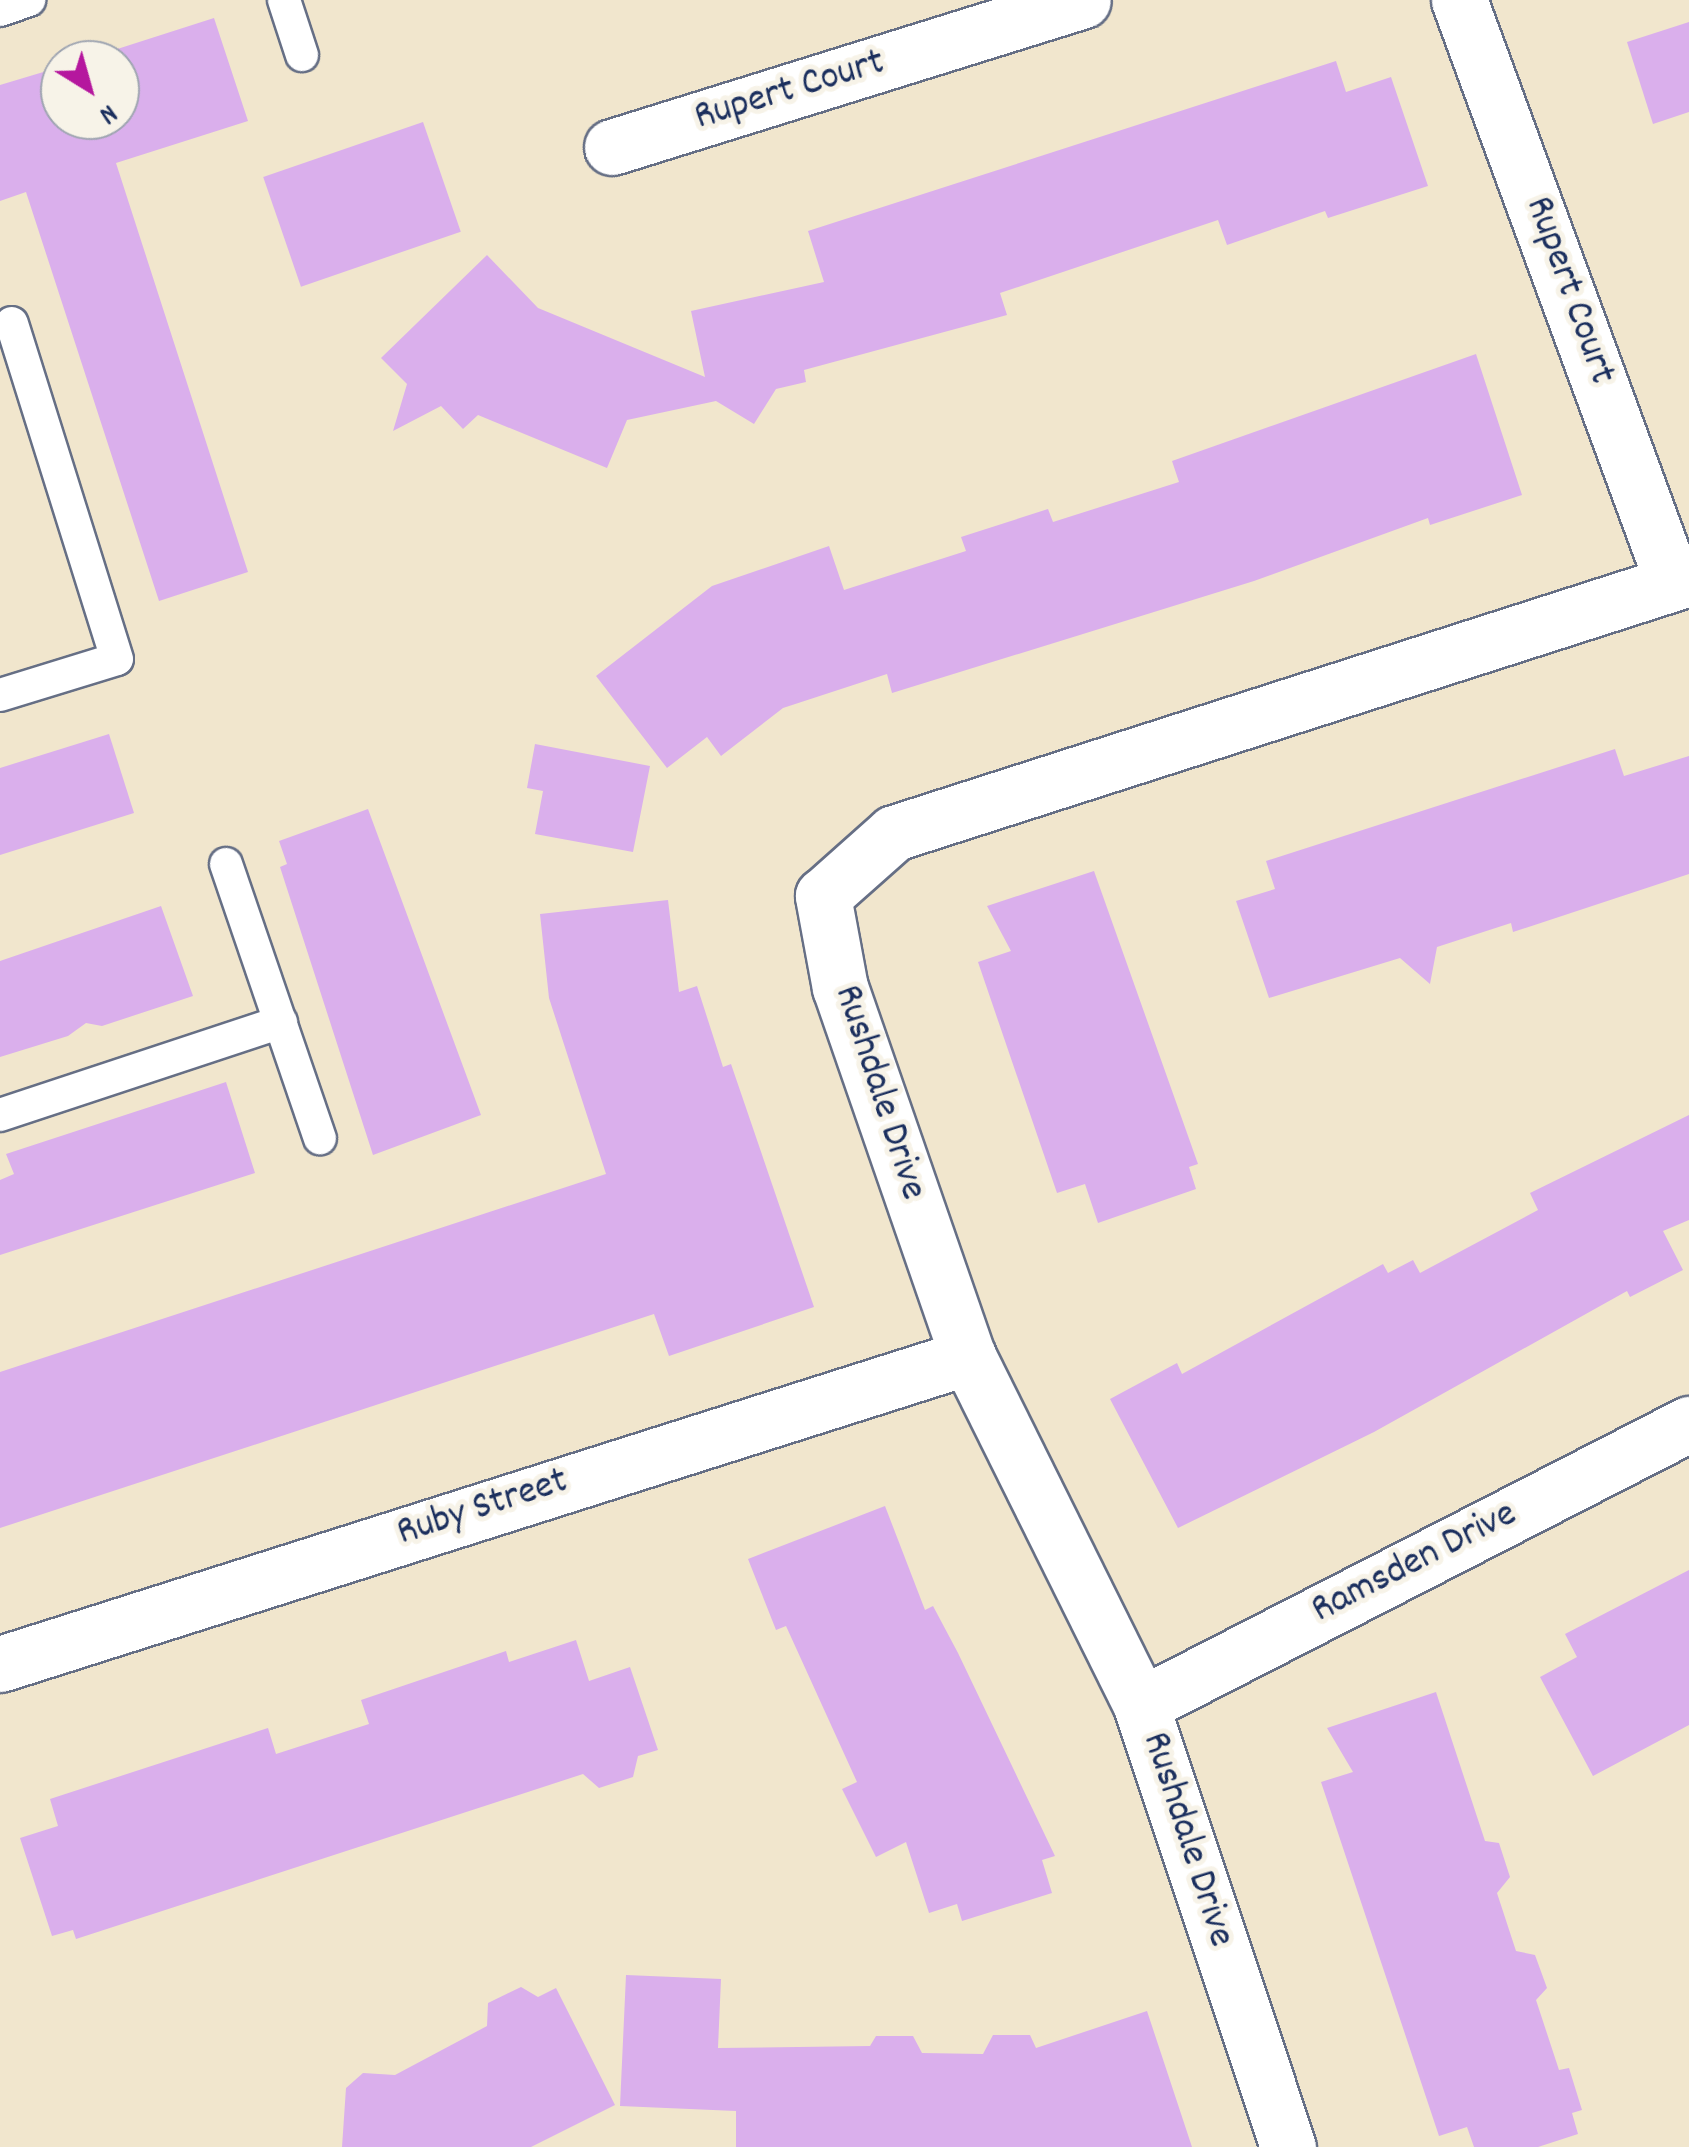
<!DOCTYPE html>
<html>
<head>
<meta charset="utf-8">
<style>
	body { margin:0 }
	#map { position:relative; width:1689px; height:2147px; overflow:hidden; background:#f1e6cd; font-family:Dekko,sans-serif }
	div>[style] { position:absolute }
	.building>* { inset:0; background:#daafec; transform-origin:0 0 }
	.roads { filter:drop-shadow(2px 0 #666f85) drop-shadow(-2px 0 #666f85) drop-shadow(0 2px #666f85) drop-shadow(0 -2px #666f85) }
	.lane>* { height:32px; margin:-16px; padding:0 16px; transform-origin:16px; border-radius:16px; background:#fff }
	.street>* { height:55px; margin:-27.5px; padding:0 27.5px; transform-origin:27.5px; border-radius:27.5px; background:#fff }
	span { translate:-50% -50%; white-space:nowrap; text-align:center; line-height:1.15; -webkit-text-stroke:10px #f7f3e8; paint-order:stroke }
	.street-label { font-size:40px; color:#1b2f5e }
	.north { position:absolute; left:40px; top:40px; width:100px; height:100px; box-sizing:border-box; background:#f7f3e8; border:2px solid #9fa5b1; border-radius:50%; rotate:143deg; font-size:28px; font-weight:700; line-height:40px; text-align:center; color:#1b2f5e }
	.north::after { content:''; display:block; margin:auto; width:35px; height:45px; background:#b5179e; clip-path:polygon(50% 0,100% 100%,50% 72%,0 100%) }
</style>
</head>
<body>
<div id="map">
	<div class="building">
		<i style="clip-path:polygon(214px 18px,248px 121px,116px 163px,248px 572px,159px 601px,26px 192px,0 201px,0 85px,60px 67px,60px 120px,120px 120px,120px 60px,83px 60px)"></i>
		<i style="clip-path:polygon(1689px 22px,1689px 112px,1653px 124px,1627px 42px)"></i>
		<i style="clip-path:polygon(1336px 61px,1346px 92px,1391px 77px,1428px 186px,1328px 218px,1325px 211px,1227px 245px,1218px 220px,1000px 293px,1007px 315px,804px 370px,806px 382px,776px 389px,754px 424px,716px 401px,627px 420px,607px 468px,478px 415px,463px 429px,441px 406px,393px 431px,407px 384px,381px 358px,487px 255px,538px 308px,705px 377px,691px 311px,824px 282px,808px 231px)"></i>
		<i style="left:423px;top:122px;width:116px;height:169px;rotate:71deg"></i>
		<i style="clip-path:polygon(1476px 354px,1522px 495px,1430px 525px,1428px 518px,1254px 581px,892px 693px,887px 674px,783px 708px,721px 756px,707px 737px,667px 768px,596px 676px,712px 586px,829px 546px,844px 590px,966px 551px,961px 537px,1048px 509px,1053px 522px,1179px 482px,1172px 461px)"></i>
		<i style="clip-path:polygon(109px 734px,134px 813px,0 855px,0 768px)"></i>
		<i style="clip-path:polygon(535px 744px,650px 766px,633px 852px,535px 834px,543px 791px,527px 788px)"></i>
		<i style="clip-path:polygon(1615px 749px,1624px 776px,1689px 756px,1689px 874px,1513px 932px,1511px 923px,1437px 947px,1430px 984px,1400px 958px,1269px 998px,1236px 901px,1275px 889px,1266px 861px)"></i>
		<i style="clip-path:polygon(368px 809px,481px 1115px,373px 1155px,280px 867px,287px 864px,279px 841px)"></i>
		<i style="clip-path:polygon(1094px 871px,1198px 1164px,1189px 1167px,1196px 1189px,1098px 1223px,1085px 1184px,1057px 1193px,978px 962px,1011px 951px,987px 906px)"></i>
		<i style="clip-path:polygon(668px 900px,679px 992px,697px 986px,723px 1067px,731px 1064px,814px 1307px,669px 1356px,654px 1314px,0 1528px,0 1372px,606px 1174px,549px 998px,540px 914px)"></i>
		<i style="clip-path:polygon(161px 906px,193px 996px,102px 1026px,86px 1023px,68px 1036px,0 1057px,0 961px)"></i>
		<i style="clip-path:polygon(226px 1082px,255px 1173px,0 1255px,0 1180px,14px 1174px,6px 1154px)"></i>
		<i style="clip-path:polygon(1689px 1115px,1689px 1220px,1663px 1231px,1683px 1270px,1630px 1297px,1627px 1291px,1374px 1432px,1178px 1528px,1110px 1399px,1177px 1363px,1182px 1374px,1383px 1264px,1388px 1273px,1413px 1260px,1420px 1273px,1538px 1210px,1530px 1193px)"></i>
		<i style="clip-path:polygon(885px 1506px,925px 1610px,933px 1606px,958px 1653px,1055px 1856px,1042px 1860px,1052px 1893px,962px 1921px,957px 1904px,929px 1913px,906px 1842px,876px 1857px,842px 1789px,857px 1782px,786px 1626px,776px 1630px,748px 1559px)"></i>
		<i style="clip-path:polygon(1689px 1570px,1689px 1725px,1593px 1776px,1540px 1677px,1577px 1657px,1565px 1634px)"></i>
		<i style="clip-path:polygon(576px 1640px,589px 1681px,630px 1667px,658px 1750px,638px 1756px,633px 1777px,599px 1788px,583px 1774px,76px 1939px,73px 1930px,52px 1936px,20px 1838px,58px 1826px,50px 1799px,268px 1728px,276px 1754px,369px 1724px,361px 1700px,506px 1651px,509px 1662px)"></i>
		<i style="clip-path:polygon(1436px 1692px,1485px 1841px,1499px 1843px,1510px 1877px,1497px 1893px,1516px 1951px,1535px 1955px,1547px 1988px,1536px 2000px,1559px 2070px,1569px 2068px,1582px 2110px,1572px 2113px,1578px 2134px,1538px 2147px,1474px 2147px,1467px 2127px,1439px 2136px,1321px 1782px,1353px 1772px,1327px 1728px)"></i>
		<i style="clip-path:polygon(626px 1975px,721px 1979px,718px 2048px,870px 2046px,876px 2036px,913px 2036px,922px 2053px,983px 2054px,993px 2035px,1030px 2035px,1036px 2048px,1147px 2011px,1192px 2147px,736px 2147px,736px 2111px,620px 2106px)"></i>
		<i style="clip-path:polygon(521px 1987px,538px 1997px,556px 1988px,615px 2105px,531px 2147px,342px 2147px,346px 2088px,363px 2073px,395px 2075px,487px 2026px,488px 2003px)"></i>
	</div>
	<div class="roads">
		<div class="lane">
			<i style="left:284px;top:0;width:58px;rotate:71.9deg"></i>
			<i style="left:0;top:10px;width:31px;rotate:-19deg"></i>
			<i style="left:0;top:695px;width:122px;rotate:-17.1deg"></i>
			<i style="left:117px;top:659px;width:352px;rotate:-107.4deg"></i>
			<i style="left:226px;top:864px;width:290px;rotate:71.1deg"></i>
			<i style="left:0;top:1115px;width:296px;rotate:-18.3deg"></i>
		</div>
		<div class="street">
			<i style="left:1459px;top:0;width:621px;rotate:69.84deg"></i>
			<i style="left:612px;top:147px;width:493px;rotate:-17.3deg"></i>
			<i style="left:0;top:1664px;width:1016px;rotate:-17.6deg"></i>
			<i style="left:1141px;top:1705px;width:616px;rotate:-27.15deg"></i>
			<i style="left:1288px;top:2147px;width:466px;rotate:-108.4deg"></i>
			<i style="left:1141px;top:1705px;width:389px;rotate:-116.4deg"></i>
			<i style="left:968px;top:1357px;width:391px;rotate:-109.1deg"></i>
			<i style="left:840px;top:988px;width:94px;rotate:-100.5deg"></i>
			<i style="left:823px;top:896px;width:95px;rotate:-41.6deg"></i>
			<i style="left:894px;top:833px;width:835px;rotate:-17.78deg"></i>
		</div>
	</div>
	<div class="street-label">
		<span style="left:790px;top:92px;rotate:-17deg">Rupert Court</span>
		<span style="left:1568px;top:291px;rotate:70deg">Rupert Court</span>
		<span style="left:878px;top:1093px;rotate:72deg">Rushdale Drive</span>
		<span style="left:483px;top:1509px;rotate:-18deg">Ruby Street</span>
		<span style="left:1415px;top:1564px;rotate:-27deg">Ramsden Drive</span>
		<span style="left:1186px;top:1840px;rotate:72deg">Rushdale Drive</span>
	</div>
	<div class="north">N</div>
</div>
</body>
</html>
